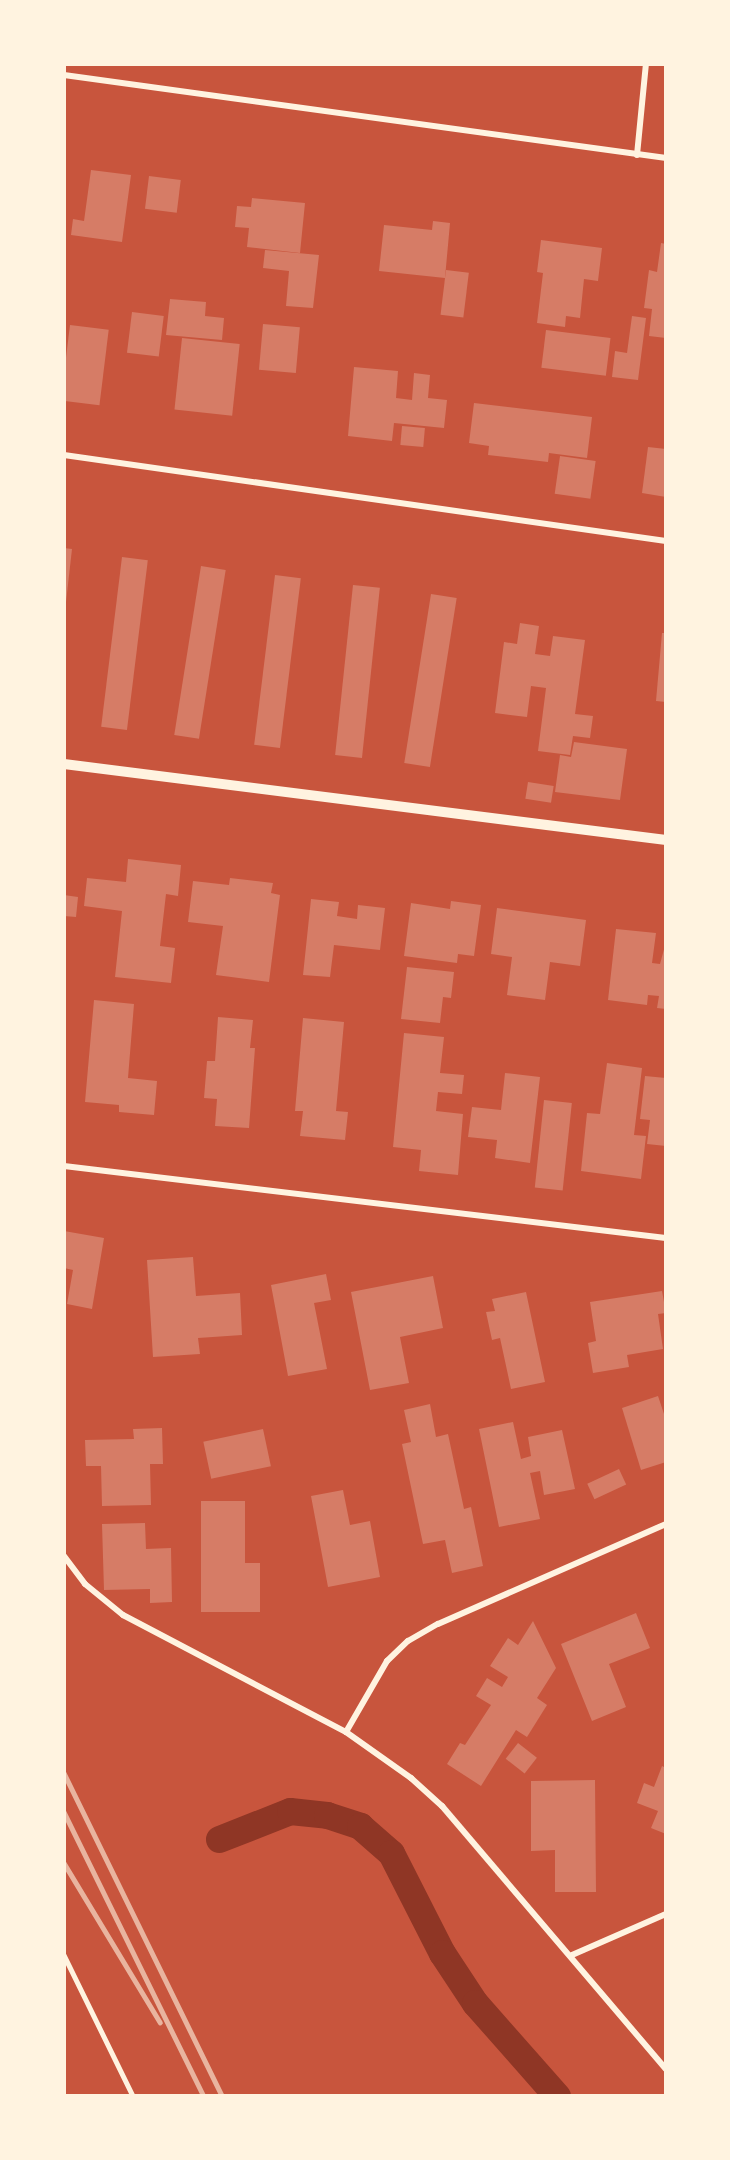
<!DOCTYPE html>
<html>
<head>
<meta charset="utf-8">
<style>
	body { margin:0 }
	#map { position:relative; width:730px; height:2160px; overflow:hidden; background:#c8553d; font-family:"IBM Plex Sans",sans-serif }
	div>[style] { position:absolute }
	.canal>* { height:27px; margin:-13.5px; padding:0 13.5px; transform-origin:13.5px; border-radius:13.5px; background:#8f3625 }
	.building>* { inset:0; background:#d67c66; transform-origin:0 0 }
	.service>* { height:4.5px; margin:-2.25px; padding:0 2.25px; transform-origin:2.25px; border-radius:2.25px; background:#fff3e0 }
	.minor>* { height:6px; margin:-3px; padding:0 3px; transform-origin:3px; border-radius:3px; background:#fff3e0 }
	.tertiary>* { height:10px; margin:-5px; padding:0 5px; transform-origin:5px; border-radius:5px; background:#fff3e0 }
	.rail>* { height:4.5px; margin:-2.25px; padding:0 2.25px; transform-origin:2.25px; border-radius:2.25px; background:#e9b49f }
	span { translate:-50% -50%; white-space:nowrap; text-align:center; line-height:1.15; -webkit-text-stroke:6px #fff3e0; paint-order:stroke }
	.frame { position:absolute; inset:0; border:66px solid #fff3e0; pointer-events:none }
</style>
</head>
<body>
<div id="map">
	<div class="canal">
		<i style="left:219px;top:1839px;width:76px;rotate:-21.5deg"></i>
		<i style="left:290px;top:1811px;width:37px;rotate:6deg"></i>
		<i style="left:327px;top:1815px;width:35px;rotate:18deg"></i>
		<i style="left:360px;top:1826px;width:41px;rotate:41.1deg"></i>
		<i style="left:391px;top:1853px;width:112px;rotate:63deg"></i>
		<i style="left:442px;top:1953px;width:60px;rotate:56.6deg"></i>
		<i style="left:475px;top:2003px;width:124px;rotate:48.6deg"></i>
	</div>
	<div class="building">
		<i style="clip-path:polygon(91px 170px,131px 175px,122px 242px,71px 235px,73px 219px,84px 221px)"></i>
		<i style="left:149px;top:176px;width:32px;height:33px;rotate:7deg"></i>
		<i style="clip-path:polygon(252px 198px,305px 203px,300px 253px,247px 247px,249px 228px,235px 227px,237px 206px,251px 207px)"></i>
		<i style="clip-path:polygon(433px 221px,450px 223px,445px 278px,379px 271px,384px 225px,432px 230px)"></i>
		<i style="clip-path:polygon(541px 240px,602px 248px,598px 281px,584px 279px,580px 318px,566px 316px,565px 327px,537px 323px,543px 273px,537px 272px)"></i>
		<i style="clip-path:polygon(661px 243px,666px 244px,666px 338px,649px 336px,652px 309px,644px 308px,649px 270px,657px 272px)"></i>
		<i style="clip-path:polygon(265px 250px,319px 255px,313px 308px,286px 306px,289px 271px,263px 268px)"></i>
		<i style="left:446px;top:270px;width:23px;height:45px;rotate:7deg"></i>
		<i style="clip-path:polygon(170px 299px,206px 302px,205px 316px,224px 318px,222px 340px,166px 335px)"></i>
		<i style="left:132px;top:312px;width:32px;height:41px;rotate:7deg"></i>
		<i style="clip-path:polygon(632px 316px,646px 318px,638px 380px,612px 377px,615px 351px,627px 353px)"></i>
		<i style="left:263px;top:324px;width:37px;height:46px;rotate:5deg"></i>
		<i style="left:70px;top:325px;width:39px;height:76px;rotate:7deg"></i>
		<i style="left:546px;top:330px;width:65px;height:38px;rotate:7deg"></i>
		<i style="left:182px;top:338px;width:58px;height:72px;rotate:6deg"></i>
		<i style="clip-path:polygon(354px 367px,398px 371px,396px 398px,412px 400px,414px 373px,430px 375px,428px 398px,447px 400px,444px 428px,394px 423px,392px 441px,348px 436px)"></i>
		<i style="clip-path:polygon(474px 403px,592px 417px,587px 458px,549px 453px,548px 462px,488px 455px,489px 446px,469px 443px)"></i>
		<i style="left:402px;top:426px;width:23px;height:19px;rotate:5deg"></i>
		<i style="clip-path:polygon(648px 447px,666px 449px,666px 497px,642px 493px)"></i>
		<i style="left:560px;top:456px;width:36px;height:38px;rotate:8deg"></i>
		<i style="clip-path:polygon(64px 548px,72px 549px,66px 602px,64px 602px)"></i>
		<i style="left:122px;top:557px;width:26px;height:171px;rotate:7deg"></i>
		<i style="left:201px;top:566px;width:25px;height:171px;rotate:9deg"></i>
		<i style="left:275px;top:575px;width:26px;height:171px;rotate:7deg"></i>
		<i style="left:353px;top:585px;width:27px;height:171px;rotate:6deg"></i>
		<i style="left:431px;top:594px;width:26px;height:171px;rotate:9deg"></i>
		<i style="clip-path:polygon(520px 623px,539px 626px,535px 654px,550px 656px,553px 636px,585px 640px,575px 714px,593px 716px,590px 738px,573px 736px,570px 755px,538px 751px,546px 688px,531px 686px,527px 717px,495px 713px,504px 642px,517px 644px)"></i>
		<i style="clip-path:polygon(662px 633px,666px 633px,666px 702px,656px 701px)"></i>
		<i style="clip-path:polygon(574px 742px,627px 749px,620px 800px,555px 792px,560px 755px,571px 757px)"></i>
		<i style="left:528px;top:782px;width:26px;height:17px;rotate:9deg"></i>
		<i style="clip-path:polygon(128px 859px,181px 865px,178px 896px,166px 894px,160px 946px,175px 948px,171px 983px,115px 977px,122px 911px,84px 906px,87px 878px,126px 882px)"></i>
		<i style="clip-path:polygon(230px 878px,273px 883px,271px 893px,280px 895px,269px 982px,216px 975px,223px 926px,188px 922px,193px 881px,229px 885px)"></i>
		<i style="clip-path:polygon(64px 895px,78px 897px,76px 917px,64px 916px)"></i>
		<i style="clip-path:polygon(311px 899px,339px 902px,337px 916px,357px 919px,358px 905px,385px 908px,380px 950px,334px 945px,330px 977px,303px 975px)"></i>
		<i style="clip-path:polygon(451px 901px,481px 905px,474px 956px,458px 954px,457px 963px,404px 956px,411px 903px,450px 909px)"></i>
		<i style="clip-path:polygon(497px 908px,586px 920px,580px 966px,550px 962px,545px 1000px,507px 995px,512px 957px,491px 954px)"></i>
		<i style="clip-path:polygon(616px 929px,656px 933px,652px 963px,660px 964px,666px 942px,666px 1009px,657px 1008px,659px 996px,648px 995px,647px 1005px,608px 1000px)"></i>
		<i style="clip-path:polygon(407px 967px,454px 972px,451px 998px,443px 997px,440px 1023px,401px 1019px)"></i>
		<i style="clip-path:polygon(94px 1000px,134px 1004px,128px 1078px,157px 1081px,154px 1115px,119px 1112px,119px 1105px,85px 1102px)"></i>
		<i style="clip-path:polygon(218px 1017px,253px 1020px,250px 1048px,255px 1048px,249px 1128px,215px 1126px,217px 1099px,204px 1098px,207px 1061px,215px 1061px)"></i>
		<i style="clip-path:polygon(303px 1018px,344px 1022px,336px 1111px,348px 1112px,345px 1140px,300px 1136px,303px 1111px,295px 1111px)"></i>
		<i style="clip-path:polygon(404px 1033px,444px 1037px,440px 1073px,464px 1075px,462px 1094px,438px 1092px,436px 1111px,463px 1114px,458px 1175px,419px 1171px,421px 1150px,393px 1147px)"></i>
		<i style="clip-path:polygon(607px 1063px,642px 1068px,634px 1135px,646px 1136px,641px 1179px,581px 1171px,587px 1113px,600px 1114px)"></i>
		<i style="clip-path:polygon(505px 1073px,540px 1077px,530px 1163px,495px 1158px,497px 1140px,468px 1137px,472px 1107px,501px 1110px)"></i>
		<i style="clip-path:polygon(645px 1076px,666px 1078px,666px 1146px,647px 1144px,650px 1120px,640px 1119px)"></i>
		<i style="left:544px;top:1100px;width:28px;height:88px;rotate:6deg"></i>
		<i style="clip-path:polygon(64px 1231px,104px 1238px,92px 1309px,67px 1304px,73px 1270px,64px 1268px)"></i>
		<i style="clip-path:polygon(193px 1257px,196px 1296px,240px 1293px,242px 1335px,198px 1338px,200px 1354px,153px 1357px,147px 1260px)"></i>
		<i style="clip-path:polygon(326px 1274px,331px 1300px,314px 1303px,327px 1369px,288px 1376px,271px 1285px)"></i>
		<i style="clip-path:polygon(433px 1276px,443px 1328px,400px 1337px,409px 1383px,370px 1390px,351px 1292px)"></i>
		<i style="clip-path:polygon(662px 1291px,666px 1313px,658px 1314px,663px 1349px,627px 1355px,629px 1367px,593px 1373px,588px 1343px,596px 1341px,590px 1302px)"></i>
		<i style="clip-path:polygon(526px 1292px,545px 1382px,511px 1389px,500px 1338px,492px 1340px,486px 1312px,495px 1311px,492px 1299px)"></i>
		<i style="clip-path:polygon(658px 1396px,666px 1420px,666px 1462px,641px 1470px,622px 1408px)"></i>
		<i style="clip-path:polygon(430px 1404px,436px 1437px,448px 1434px,464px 1509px,471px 1507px,483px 1566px,452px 1573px,445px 1540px,423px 1544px,402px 1444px,411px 1442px,404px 1410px)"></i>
		<i style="clip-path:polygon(513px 1422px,521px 1459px,531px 1456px,528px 1437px,562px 1430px,575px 1489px,544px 1495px,540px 1471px,530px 1473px,540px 1519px,499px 1527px,479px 1429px)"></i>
		<i style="clip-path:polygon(162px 1428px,163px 1464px,150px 1464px,151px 1505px,102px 1506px,101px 1466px,86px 1466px,85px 1440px,134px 1439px,133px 1429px)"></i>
		<i style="left:263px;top:1429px;width:38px;height:61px;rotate:78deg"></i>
		<i style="left:619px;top:1469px;width:17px;height:35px;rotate:65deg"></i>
		<i style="clip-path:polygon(343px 1490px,350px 1525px,370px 1521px,380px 1577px,328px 1587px,311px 1496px)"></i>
		<i style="clip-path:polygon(201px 1501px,245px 1501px,245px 1563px,260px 1563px,260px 1612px,201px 1612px)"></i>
		<i style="clip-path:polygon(145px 1523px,146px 1549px,171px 1548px,172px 1602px,150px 1603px,150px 1589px,104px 1590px,102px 1524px)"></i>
		<i style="clip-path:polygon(636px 1613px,650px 1648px,609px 1664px,626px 1707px,592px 1721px,561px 1644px)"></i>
		<i style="clip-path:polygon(533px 1621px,556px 1668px,537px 1698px,547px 1705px,527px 1737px,516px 1730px,481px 1786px,447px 1764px,460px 1743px,465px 1745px,491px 1705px,476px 1696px,487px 1678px,502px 1687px,508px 1677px,490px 1666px,508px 1638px,518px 1645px)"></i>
		<i style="left:518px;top:1743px;width:24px;height:20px;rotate:38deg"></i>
		<i style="clip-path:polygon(662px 1766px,666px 1768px,666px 1834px,651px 1828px,658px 1811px,637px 1803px,644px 1783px,654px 1787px)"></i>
		<i style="clip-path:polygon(595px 1780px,596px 1892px,555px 1892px,555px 1850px,531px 1851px,531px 1781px)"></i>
	</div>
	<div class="service">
		<i style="left:64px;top:1955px;width:157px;rotate:63.9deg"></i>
	</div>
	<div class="minor">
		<i style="left:64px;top:75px;width:608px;rotate:7.85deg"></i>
		<i style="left:637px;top:155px;width:91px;rotate:-84.4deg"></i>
		<i style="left:64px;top:455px;width:608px;rotate:8.13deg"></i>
		<i style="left:64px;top:1166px;width:606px;rotate:6.82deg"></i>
		<i style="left:64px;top:1556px;width:35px;rotate:53deg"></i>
		<i style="left:85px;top:1584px;width:49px;rotate:39.2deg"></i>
		<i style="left:123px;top:1615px;width:252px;rotate:27.7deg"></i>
		<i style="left:346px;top:1732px;width:80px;rotate:35.3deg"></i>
		<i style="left:411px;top:1778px;width:42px;rotate:42.1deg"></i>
		<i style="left:442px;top:1806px;width:345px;rotate:49.6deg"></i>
		<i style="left:346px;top:1732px;width:82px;rotate:-60deg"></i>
		<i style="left:387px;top:1661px;width:29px;rotate:-44deg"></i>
		<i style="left:408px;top:1641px;width:34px;rotate:-30deg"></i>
		<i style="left:438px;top:1624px;width:249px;rotate:-23.7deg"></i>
		<i style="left:572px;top:1955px;width:103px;rotate:-23.6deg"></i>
	</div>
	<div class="tertiary">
		<i style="left:64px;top:764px;width:607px;rotate:7.2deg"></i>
	</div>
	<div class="rail">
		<i style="left:64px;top:1773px;width:360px;rotate:63.9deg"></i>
		<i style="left:64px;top:1812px;width:317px;rotate:63.8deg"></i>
		<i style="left:64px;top:1863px;width:186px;rotate:58.9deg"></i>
	</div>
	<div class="frame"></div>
</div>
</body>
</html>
